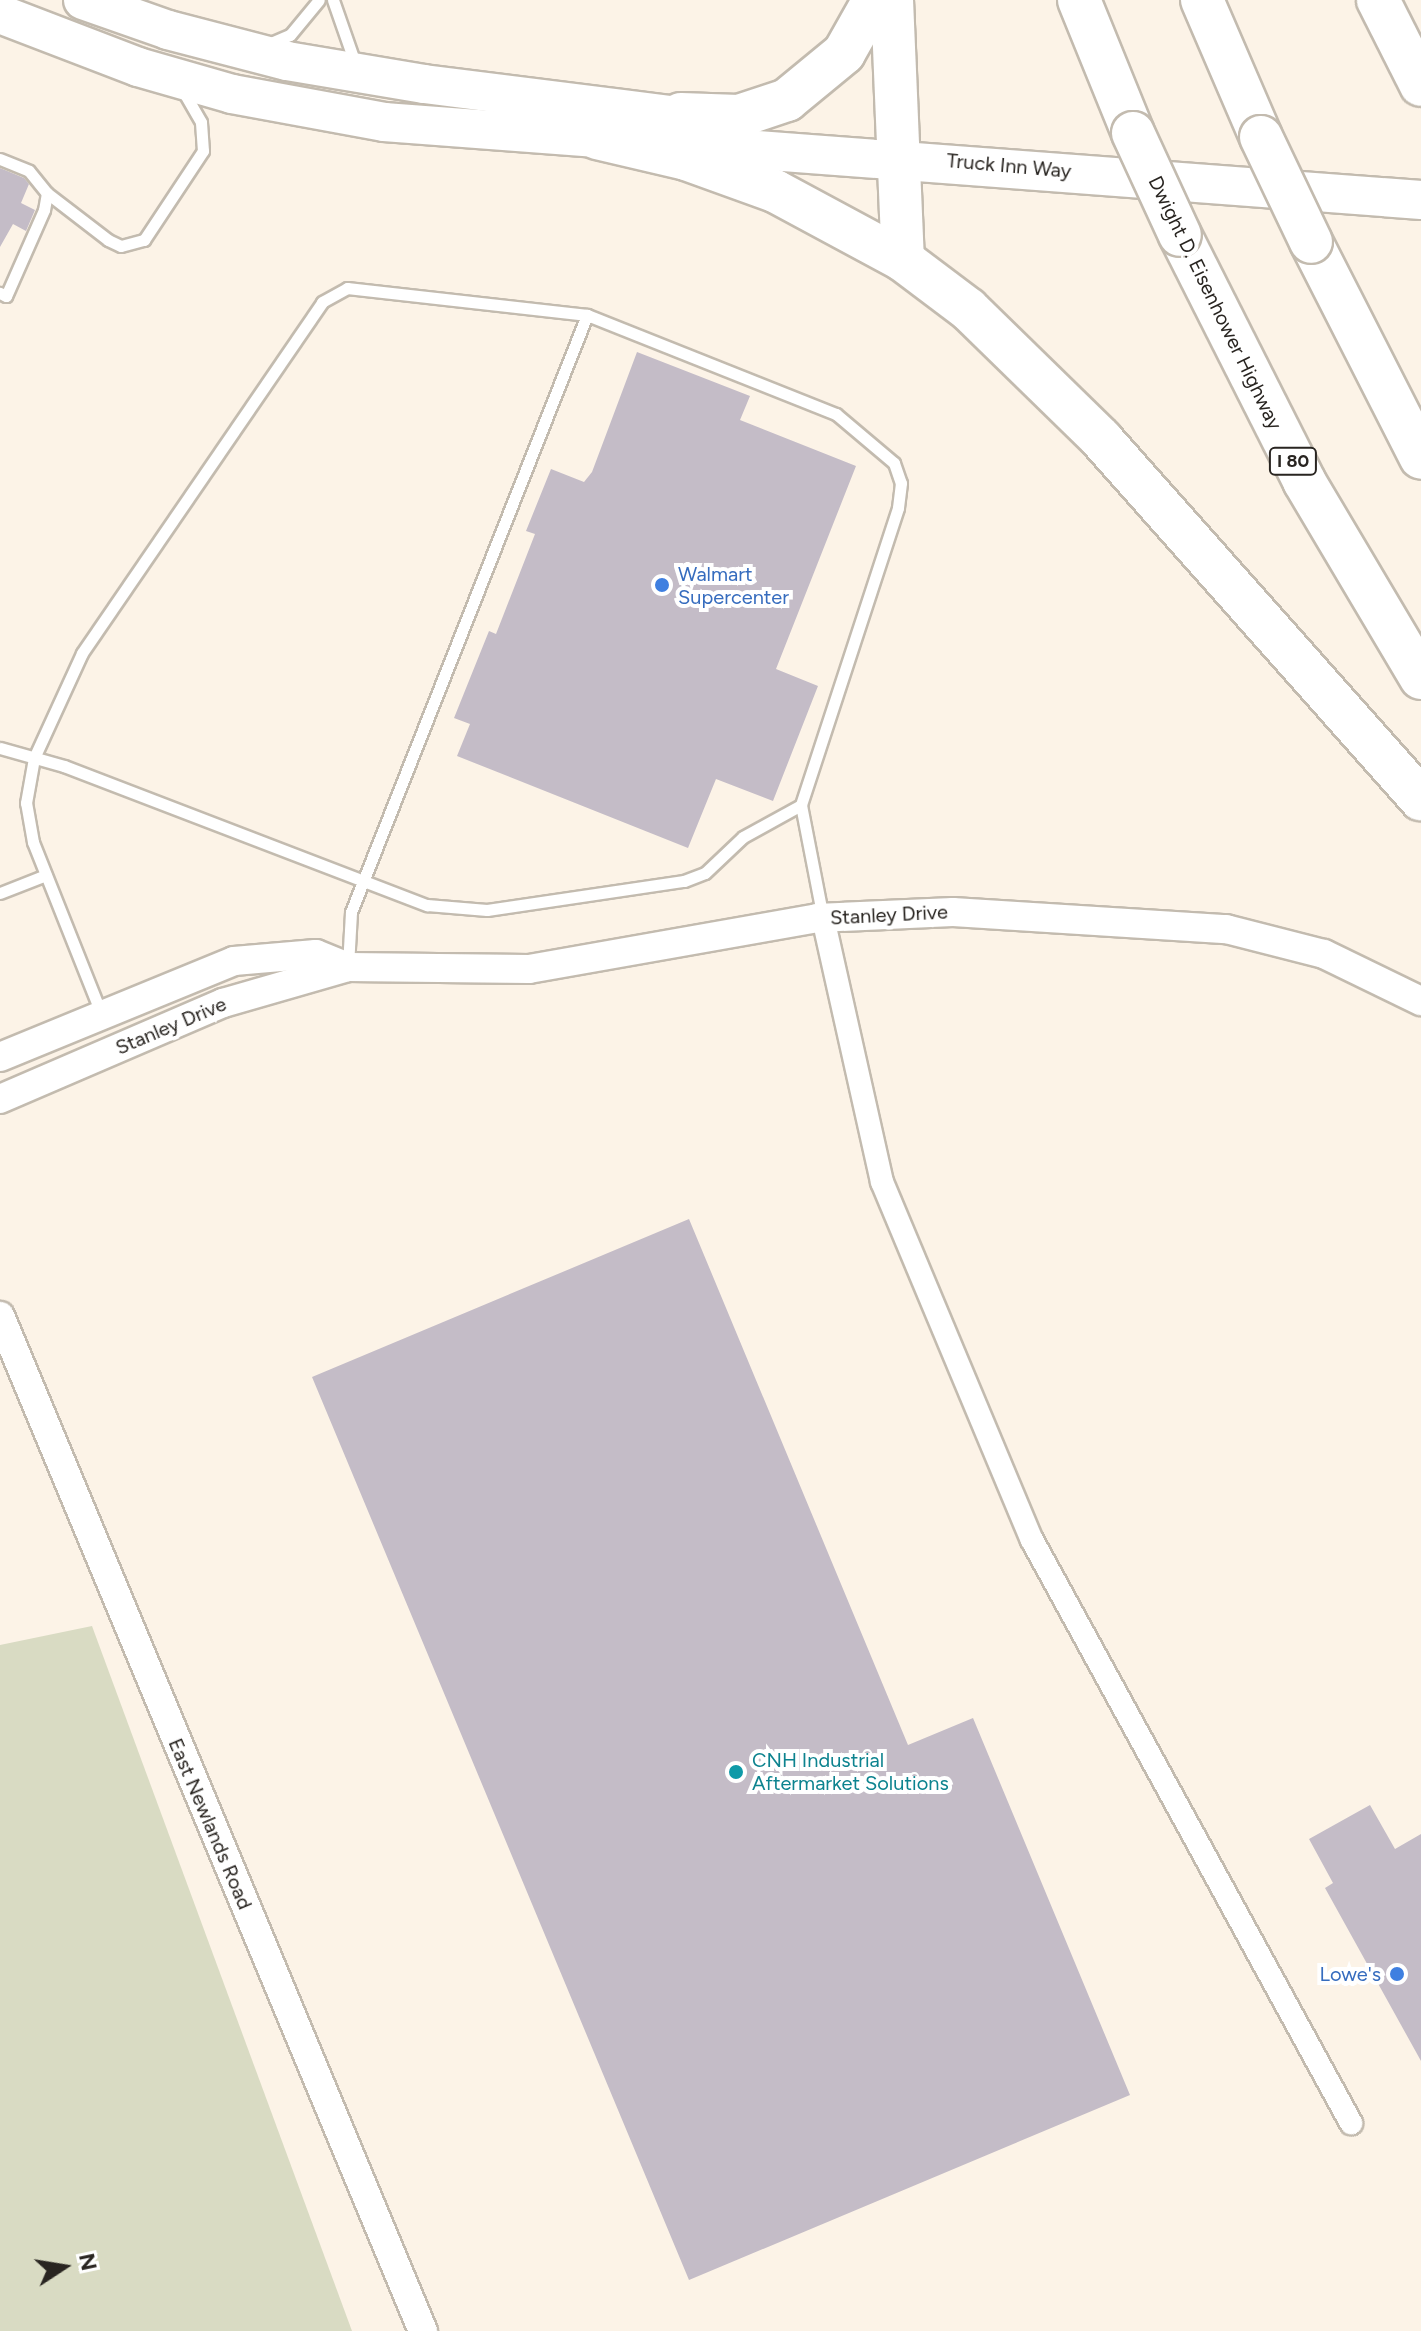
<!DOCTYPE html>
<html>
<head>
<meta charset="utf-8">
<style>
	body { margin:0 }
	#map { position:relative; width:1421px; height:2331px; overflow:hidden; background:#fcf3e7; font-family:Figtree,sans-serif }
	div>[style] { position:absolute }
	.green>* { inset:0; background:#d9dbc3 }
	.building>* { inset:0; background:#c4bcc7 }
	.roads { filter:drop-shadow(2px 0 #c3bbaf) drop-shadow(-2px 0 #c3bbaf) drop-shadow(0 2px #c3bbaf) drop-shadow(0 -2px #c3bbaf) }
	.service>* { height:11px; margin:-5.5px; padding:0 5.5px; transform-origin:5.5px; border-radius:5.5px; background:#fff }
	.minor>* { height:22px; margin:-11px; padding:0 11px; transform-origin:11px; border-radius:11px; background:#fff }
	.tertiary>* { height:28px; margin:-14px; padding:0 14px; transform-origin:14px; border-radius:14px; background:#fff }
	.trunk>* { height:38px; margin:-19px; padding:0 19px; transform-origin:19px; border-radius:19px; background:#fff }
	.motorway>* { height:42px; margin:-21px; padding:0 21px; transform-origin:21px; border-radius:21px; background:#fff }
	.bridges { filter:drop-shadow(2px 0 #c3bbaf) drop-shadow(-2px 0 #c3bbaf) drop-shadow(0 2px #c3bbaf) drop-shadow(0 -2px #c3bbaf) }
	.motorway-bridge>* { height:42px; margin:-21px; padding:0 21px; transform-origin:21px; border-radius:21px; background:#fff }
	.dots>* { width:22px; height:22px; translate:-50% -50%; box-sizing:border-box; border:4px solid #fff; border-radius:50% }
	span { translate:-50% -50%; white-space:nowrap; text-align:center; line-height:1.15; -webkit-text-stroke:8px #fff; paint-order:stroke }
	.shield-label span { padding:2px 6px; background:#fff; border:2px solid; border-radius:6px; -webkit-text-stroke-width:0 }
	.shield-label { font-size:18px; color:#292521; font-weight:700 }
	.street-label { font-size:20px; color:#292521 }
	.shop-label { font-size:20px; color:#366cbe }
	.left { translate:0 -50%; text-align:left }
	.right { translate:-100% -50%; text-align:right }
	.culture-label { font-size:20px; color:#0d838f }
	.north { position:absolute; left:24px; top:2227px; width:80px; height:80px; -webkit-text-stroke:6px #fff; paint-order:stroke; rotate:78deg; font-size:22px; font-weight:700; line-height:32px; text-align:center; color:#292521 }
	.north::after { content:''; display:block; margin:auto; width:28px; height:36px; background:#292521; clip-path:polygon(50% 0,100% 100%,50% 72%,0 100%) }
</style>
</head>
<body>
<div id="map">
	<div class="green">
		<i style="clip-path:polygon(92px 1626px,352px 2331px,0 2331px,0 1645px)"></i>
	</div>
	<div class="building">
		<i style="clip-path:polygon(0 168px,24px 178px,29px 184px,21px 203px,35px 210px,26px 231px,13px 224px,0 247px)"></i>
		<i style="clip-path:polygon(637px 352px,750px 396px,740px 420px,856px 466px,776px 669px,818px 686px,773px 801px,716px 779px,688px 848px,457px 756px,470px 724px,454px 718px,489px 631px,496px 634px,535px 534px,526px 531px,551px 469px,584px 482px,592px 472px)"></i>
		<i style="clip-path:polygon(689px 1219px,908px 1745px,973px 1718px,1130px 2095px,689px 2280px,312px 1377px)"></i>
		<i style="clip-path:polygon(1370px 1805px,1395px 1849px,1421px 1834px,1421px 2061px,1325px 1888px,1333px 1883px,1309px 1839px)"></i>
	</div>
	<div class="roads">
		<div class="service">
			<i style="left:333px;top:0;width:67px;rotate:70.8deg"></i>
			<i style="left:266px;top:45px;width:26px;rotate:-23deg"></i>
			<i style="left:290px;top:35px;width:45px;rotate:-50.4deg"></i>
			<i style="left:0;top:159px;width:31px;rotate:22deg"></i>
			<i style="left:29px;top:171px;width:28px;rotate:51deg"></i>
			<i style="left:47px;top:193px;width:17px;rotate:100deg"></i>
			<i style="left:44px;top:210px;width:94px;rotate:113.8deg"></i>
			<i style="left:6px;top:296px;width:7px;rotate:-153deg"></i>
			<i style="left:47px;top:193px;width:77px;rotate:37.6deg"></i>
			<i style="left:108px;top:240px;width:14px;rotate:25deg"></i>
			<i style="left:121px;top:246px;width:24px;rotate:-15deg"></i>
			<i style="left:144px;top:240px;width:107px;rotate:-56.5deg"></i>
			<i style="left:203px;top:151px;width:29px;rotate:-94deg"></i>
			<i style="left:201px;top:122px;width:34px;rotate:-120deg"></i>
			<i style="left:0;top:748px;width:66px;rotate:15.7deg"></i>
			<i style="left:64px;top:766px;width:389px;rotate:21deg"></i>
			<i style="left:427px;top:905px;width:60px;rotate:4.8deg"></i>
			<i style="left:487px;top:910px;width:199px;rotate:-8.4deg"></i>
			<i style="left:684px;top:881px;width:22px;rotate:-21deg"></i>
			<i style="left:705px;top:873px;width:52px;rotate:-43.5deg"></i>
			<i style="left:743px;top:837px;width:66px;rotate:-28.9deg"></i>
			<i style="left:0;top:893px;width:49px;rotate:-21.4deg"></i>
			<i style="left:348px;top:966px;width:54px;rotate:-86.8deg"></i>
			<i style="left:351px;top:912px;width:642px;rotate:-68.43deg"></i>
			<i style="left:101px;top:1013px;width:184px;rotate:-111.7deg"></i>
			<i style="left:33px;top:842px;width:40px;rotate:-100deg"></i>
			<i style="left:26px;top:803px;width:46px;rotate:-79.9deg"></i>
			<i style="left:34px;top:758px;width:115px;rotate:-65.4deg"></i>
			<i style="left:82px;top:653px;width:425px;rotate:-55.6deg"></i>
			<i style="left:322px;top:302px;width:29px;rotate:-29deg"></i>
			<i style="left:347px;top:288px;width:242px;rotate:6.4deg"></i>
			<i style="left:587px;top:315px;width:268px;rotate:21.7deg"></i>
			<i style="left:836px;top:414px;width:76px;rotate:40.2deg"></i>
			<i style="left:894px;top:463px;width:21px;rotate:71deg"></i>
			<i style="left:901px;top:483px;width:25px;rotate:97deg"></i>
			<i style="left:898px;top:508px;width:312px;rotate:108.1deg"></i>
			<i style="left:801px;top:805px;width:115px;rotate:79deg"></i>
		</div>
		<div class="minor">
			<i style="left:823px;top:918px;width:271px;rotate:77.4deg"></i>
			<i style="left:882px;top:1182px;width:388px;rotate:67.3deg"></i>
			<i style="left:1032px;top:1540px;width:665px;rotate:61.31deg"></i>
		</div>
		<div class="tertiary">
			<i style="left:0;top:1057px;width:253px;rotate:-22.3deg"></i>
			<i style="left:234px;top:961px;width:82px;rotate:-4.9deg"></i>
			<i style="left:316px;top:954px;width:35px;rotate:22deg"></i>
			<i style="left:0;top:1099px;width:243px;rotate:-23.3deg"></i>
			<i style="left:223px;top:1003px;width:130px;rotate:-16.1deg"></i>
			<i style="left:348px;top:967px;width:181px;rotate:0.6deg"></i>
			<i style="left:529px;top:969px;width:292px;rotate:-10deg"></i>
			<i style="left:817px;top:918px;width:136px;rotate:-2.5deg"></i>
			<i style="left:953px;top:912px;width:274px;rotate:3.6deg"></i>
			<i style="left:1226px;top:929px;width:101px;rotate:14.3deg"></i>
			<i style="left:1324px;top:954px;width:108px;rotate:25.9deg"></i>
			<i style="left:0;top:1316px;width:1100px;rotate:67.38deg"></i>
		</div>
		<div class="trunk">
			<i style="left:83px;top:0;width:90px;rotate:19.4deg"></i>
			<i style="left:168px;top:30px;width:123px;rotate:14.6deg"></i>
			<i style="left:287px;top:61px;width:139px;rotate:9.5deg"></i>
			<i style="left:424px;top:84px;width:288px;rotate:7.2deg"></i>
			<i style="left:0;top:14px;width:148px;rotate:21deg"></i>
			<i style="left:138px;top:67px;width:98px;rotate:16deg"></i>
			<i style="left:232px;top:94px;width:155px;rotate:10.4deg"></i>
			<i style="left:384px;top:122px;width:1040px;rotate:4.3deg"></i>
		</div>
		<div class="motorway">
			<i style="left:892px;top:0;width:260px;rotate:87.6deg"></i>
			<i style="left:1079px;top:0;width:144px;rotate:67.9deg"></i>
			<i style="left:1202px;top:0;width:149px;rotate:66.7deg"></i>
			<i style="left:1378px;top:0;width:95px;rotate:63.2deg"></i>
			<i style="left:681px;top:114px;width:58px;rotate:2deg"></i>
			<i style="left:739px;top:116px;width:51px;rotate:-18.4deg"></i>
			<i style="left:787px;top:100px;width:74px;rotate:-39.5deg"></i>
			<i style="left:844px;top:53px;width:61px;rotate:-60.5deg"></i>
			<i style="left:597px;top:138px;width:91px;rotate:13.3deg"></i>
			<i style="left:686px;top:159px;width:95px;rotate:19.8deg"></i>
			<i style="left:775px;top:191px;width:145px;rotate:28.3deg"></i>
			<i style="left:903px;top:260px;width:81px;rotate:37deg"></i>
			<i style="left:968px;top:309px;width:186px;rotate:44.3deg"></i>
			<i style="left:1101px;top:439px;width:482px;rotate:48.4deg"></i>
			<i style="left:1180px;top:235px;width:275px;rotate:63.2deg"></i>
			<i style="left:1304px;top:481px;width:229px;rotate:59.3deg"></i>
			<i style="left:1311px;top:242px;width:242px;rotate:63deg"></i>
		</div>
	</div>
	<div class="bridges">
		<div class="motorway-bridge">
			<i style="left:1133px;top:133px;width:112px;rotate:65.3deg"></i>
			<i style="left:1261px;top:137px;width:116px;rotate:64.5deg"></i>
		</div>
	</div>
	<div class="dots">
		<i style="left:662px;top:585px;background:#3f7fe0"></i>
		<i style="left:736px;top:1772px;background:#0f9aa8"></i>
		<i style="left:1397px;top:1974px;background:#3f7fe0"></i>
	</div>
	<div class="shield-label">
		<span style="left:1293px;top:461px">I 80</span>
	</div>
	<div class="street-label">
		<span style="left:1009px;top:166px;rotate:5deg">Truck Inn Way</span>
		<span style="left:1215px;top:303px;rotate:64deg">Dwight D. Eisenhower Highway</span>
		<span style="left:889px;top:915px;rotate:-3deg">Stanley Drive</span>
		<span style="left:171px;top:1026px;rotate:-23deg">Stanley Drive</span>
		<span style="left:210px;top:1824px;rotate:67deg">East Newlands Road</span>
	</div>
	<div class="shop-label">
		<span class="left" style="left:678px;top:586px">Walmart<br>Supercenter</span>
		<span class="right" style="left:1381px;top:1974px">Lowe's</span>
	</div>
	<div class="culture-label">
		<span class="left" style="left:752px;top:1772px">CNH Industrial<br>Aftermarket Solutions</span>
	</div>
	<div class="north">N</div>
</div>
</body>
</html>
